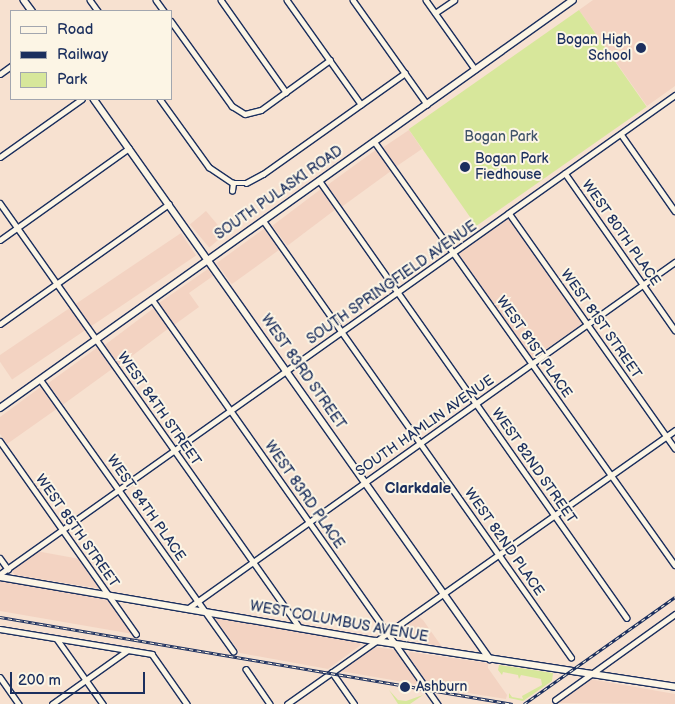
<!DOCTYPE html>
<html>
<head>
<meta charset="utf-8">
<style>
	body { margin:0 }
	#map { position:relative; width:675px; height:704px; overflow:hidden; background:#f7e1d0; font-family:"Balsamiq Sans",sans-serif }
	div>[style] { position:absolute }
	.built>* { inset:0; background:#f3d3c2; transform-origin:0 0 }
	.green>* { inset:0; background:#d7e79b; transform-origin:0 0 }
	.roads { filter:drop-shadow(1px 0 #1b2f5e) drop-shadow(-1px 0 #1b2f5e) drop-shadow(0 1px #1b2f5e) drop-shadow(0 -1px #1b2f5e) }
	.minor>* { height:4.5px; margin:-2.25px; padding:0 2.25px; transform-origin:2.25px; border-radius:2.25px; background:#fcf5e5 }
	.tertiary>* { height:5.5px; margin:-2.75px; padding:0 2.75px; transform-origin:2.75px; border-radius:2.75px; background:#fcf5e5 }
	.secondary>* { height:6px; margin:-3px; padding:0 3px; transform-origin:3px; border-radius:3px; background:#fcf5e5 }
	.rail>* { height:3px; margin-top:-1.5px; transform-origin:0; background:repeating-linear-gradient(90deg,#fcf5e5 0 4px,#1b2f5e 0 8px); box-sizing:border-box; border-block:1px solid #1b2f5e }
	.dots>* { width:14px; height:14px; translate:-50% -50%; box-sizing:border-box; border:2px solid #fcf5e5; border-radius:50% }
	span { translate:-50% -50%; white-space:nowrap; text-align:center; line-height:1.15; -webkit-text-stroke:4px #fcf5e5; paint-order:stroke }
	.poi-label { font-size:14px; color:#1b2f5e }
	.right { translate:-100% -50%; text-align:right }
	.left { translate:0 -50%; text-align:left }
	.park-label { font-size:14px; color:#41546a }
	.street-label { font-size:14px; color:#1b2f5e }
	.neighbourhood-label { font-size:15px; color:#1b2f5e; font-weight:700 }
	.legend { position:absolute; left:10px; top:10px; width:162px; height:90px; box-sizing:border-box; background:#fcf5e5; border:1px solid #a2a6af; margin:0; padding:6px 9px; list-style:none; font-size:15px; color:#1b2f5e }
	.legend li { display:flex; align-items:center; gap:10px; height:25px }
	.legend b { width:25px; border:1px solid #a2a6af }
	.scale { position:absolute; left:10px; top:672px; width:135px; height:22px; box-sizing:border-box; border:2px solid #1b2f5e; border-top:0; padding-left:6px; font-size:15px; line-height:18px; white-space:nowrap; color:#1b2f5e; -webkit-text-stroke:4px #fcf5e5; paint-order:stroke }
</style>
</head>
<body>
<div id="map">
	<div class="built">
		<i style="clip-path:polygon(593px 0,675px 0,675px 86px,647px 106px,579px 10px)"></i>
		<i style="left:409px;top:130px;width:23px;height:31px;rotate:56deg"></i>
		<i style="left:377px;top:149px;width:26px;height:62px;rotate:54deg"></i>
		<i style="left:321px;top:189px;width:25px;height:61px;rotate:53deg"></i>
		<i style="left:206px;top:211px;width:30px;height:21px;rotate:50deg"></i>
		<i style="left:508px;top:216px;width:131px;height:62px;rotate:55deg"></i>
		<i style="left:265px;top:228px;width:26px;height:60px;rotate:54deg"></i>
		<i style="left:181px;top:233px;width:27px;height:222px;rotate:56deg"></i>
		<i style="clip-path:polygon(208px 269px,213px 276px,189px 293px,199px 307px,174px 325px,159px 303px)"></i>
		<i style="left:154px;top:308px;width:25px;height:62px;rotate:53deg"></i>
		<i style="left:98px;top:347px;width:26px;height:62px;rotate:54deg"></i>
		<i style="clip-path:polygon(42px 386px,58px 408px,7px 444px,0 434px,0 417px)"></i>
		<i style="clip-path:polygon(36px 551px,80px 559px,102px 589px,15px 575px,11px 570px)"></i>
		<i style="clip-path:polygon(0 581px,109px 599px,133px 634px,0 611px)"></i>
		<i style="clip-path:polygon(418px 616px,423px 620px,442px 647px,394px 636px)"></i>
		<i style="clip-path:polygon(214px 617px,359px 642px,361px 645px,328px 669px,240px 653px)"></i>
		<i style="clip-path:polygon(375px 647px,396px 650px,421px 685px,340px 671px)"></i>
		<i style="clip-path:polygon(410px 652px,488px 663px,488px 668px,507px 695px,506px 699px,430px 687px,408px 655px)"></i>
		<i style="clip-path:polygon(590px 679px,675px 694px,675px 704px,557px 703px)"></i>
	</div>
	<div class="green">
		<i style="left:579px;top:10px;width:118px;height:208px;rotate:55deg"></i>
		<i style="clip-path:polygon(499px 665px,553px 673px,552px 681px,523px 701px,509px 698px,509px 693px,512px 697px,523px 699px,522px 696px,542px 685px,541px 679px,521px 675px,519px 679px,518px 675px,503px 672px,502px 675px,498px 670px)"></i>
		<i style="clip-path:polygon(389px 690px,398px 700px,406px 701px,423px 695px,410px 704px,398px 704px)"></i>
	</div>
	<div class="roads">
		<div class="minor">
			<i style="left:90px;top:0;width:14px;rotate:54deg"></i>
			<i style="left:156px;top:0;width:14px;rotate:54deg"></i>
			<i style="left:221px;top:0;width:113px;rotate:54.8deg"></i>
			<i style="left:287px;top:0;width:128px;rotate:54.6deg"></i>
			<i style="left:353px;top:0;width:128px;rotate:54.6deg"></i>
			<i style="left:426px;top:0;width:85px;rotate:54.6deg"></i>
			<i style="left:435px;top:13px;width:23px;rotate:-34deg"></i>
			<i style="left:171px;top:21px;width:105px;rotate:54.3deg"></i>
			<i style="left:232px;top:106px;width:15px;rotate:32deg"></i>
			<i style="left:0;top:74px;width:14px;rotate:-36deg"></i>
			<i style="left:160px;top:99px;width:84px;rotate:54.2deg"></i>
			<i style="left:209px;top:167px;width:29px;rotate:34deg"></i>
			<i style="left:233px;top:183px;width:13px"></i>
			<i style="left:246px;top:183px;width:19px;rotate:-28deg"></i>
			<i style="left:263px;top:174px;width:174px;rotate:-35.4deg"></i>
			<i style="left:245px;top:114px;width:16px;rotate:-14deg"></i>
			<i style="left:261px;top:110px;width:85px;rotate:-35.9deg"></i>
			<i style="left:621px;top:134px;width:94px;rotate:55deg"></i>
			<i style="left:374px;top:141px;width:520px;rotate:54.63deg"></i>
			<i style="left:0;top:157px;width:100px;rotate:-35.3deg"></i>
			<i style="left:565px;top:173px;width:192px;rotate:55deg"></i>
			<i style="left:319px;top:180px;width:535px;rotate:54.89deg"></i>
			<i style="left:232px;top:191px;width:8px;rotate:-83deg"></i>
			<i style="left:0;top:203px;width:520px;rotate:54.78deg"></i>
			<i style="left:509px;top:213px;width:288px;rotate:54.8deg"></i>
			<i style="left:263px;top:220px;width:535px;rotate:54.82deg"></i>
			<i style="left:0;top:240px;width:158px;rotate:-35.5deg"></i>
			<i style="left:152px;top:299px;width:496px;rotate:54.8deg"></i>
			<i style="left:0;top:324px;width:207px;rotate:-35.4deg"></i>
			<i style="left:40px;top:379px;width:334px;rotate:54.6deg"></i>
			<i style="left:0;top:441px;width:236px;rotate:54.8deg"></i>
			<i style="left:0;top:558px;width:14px;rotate:54deg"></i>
			<i style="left:0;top:574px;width:828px;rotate:-35.36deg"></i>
			<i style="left:187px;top:609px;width:599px;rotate:-35.42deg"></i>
			<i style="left:0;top:629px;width:154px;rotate:9.3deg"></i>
			<i style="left:152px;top:654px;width:61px;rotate:55deg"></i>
			<i style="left:57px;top:639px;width:80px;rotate:54.7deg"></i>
			<i style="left:246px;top:669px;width:42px;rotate:55.6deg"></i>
			<i style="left:332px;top:672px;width:39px;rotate:55deg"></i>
			<i style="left:0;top:677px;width:33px;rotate:55deg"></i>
			<i style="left:555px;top:700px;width:148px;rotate:-35.6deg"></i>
			<i style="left:52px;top:704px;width:93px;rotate:-35.4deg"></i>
			<i style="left:287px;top:704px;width:475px;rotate:-35.2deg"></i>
		</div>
		<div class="tertiary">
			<i style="left:24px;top:0;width:14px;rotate:54deg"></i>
			<i style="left:94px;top:99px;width:686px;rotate:54.73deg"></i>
		</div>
		<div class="secondary">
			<i style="left:0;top:408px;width:703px;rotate:-35.45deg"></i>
			<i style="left:0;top:577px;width:381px;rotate:9.7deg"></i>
			<i style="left:376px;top:641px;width:303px;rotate:8.7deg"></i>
		</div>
	</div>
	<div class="rail">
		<i style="left:0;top:617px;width:520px;rotate:9.63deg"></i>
		<i style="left:524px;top:704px;width:185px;rotate:-35.3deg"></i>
	</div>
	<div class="dots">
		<i style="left:641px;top:48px;background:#1b2f5e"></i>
		<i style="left:465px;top:167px;background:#1b2f5e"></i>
		<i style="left:405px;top:687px;background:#1b2f5e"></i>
	</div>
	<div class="poi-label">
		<span class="right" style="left:631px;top:48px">Bogan High<br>School</span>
		<span class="left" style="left:475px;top:167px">Bogan Park<br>Fiedhouse</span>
		<span class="left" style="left:416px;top:687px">Ashburn</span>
	</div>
	<div class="park-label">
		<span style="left:501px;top:137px">Bogan Park</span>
	</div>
	<div class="street-label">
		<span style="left:279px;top:193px;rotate:-35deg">SOUTH PULASKI ROAD</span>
		<span style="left:621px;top:233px;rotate:55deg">WEST 80TH PLACE</span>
		<span style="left:392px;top:283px;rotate:-35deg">SOUTH SPRINGFIELD AVENUE</span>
		<span style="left:601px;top:324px;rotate:55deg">WEST 81ST STREET</span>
		<span style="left:534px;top:347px;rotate:55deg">WEST 81ST PLACE</span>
		<span style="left:303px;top:372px;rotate:55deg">WEST 83RD STREET</span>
		<span style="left:159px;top:409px;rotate:55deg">WEST 84TH STREET</span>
		<span style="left:425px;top:426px;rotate:-35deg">SOUTH HAMLIN AVENUE</span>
		<span style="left:534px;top:466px;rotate:55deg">WEST 82ND STREET</span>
		<span style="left:304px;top:495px;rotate:55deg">WEST 83RD PLACE</span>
		<span style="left:146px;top:508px;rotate:55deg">WEST 84TH PLACE</span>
		<span style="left:77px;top:531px;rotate:55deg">WEST 85TH STREET</span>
		<span style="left:504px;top:542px;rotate:55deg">WEST 82ND PLACE</span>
		<span style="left:339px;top:622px;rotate:10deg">WEST COLUMBUS AVENUE</span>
	</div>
	<div class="neighbourhood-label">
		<span style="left:418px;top:489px">Clarkdale</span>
	</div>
	<ul class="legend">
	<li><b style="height:6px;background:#fcf5e5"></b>Road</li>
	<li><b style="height:6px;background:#1b2f5e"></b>Railway</li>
	<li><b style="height:14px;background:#d7e79b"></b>Park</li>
	</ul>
	<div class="scale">200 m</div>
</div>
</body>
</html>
